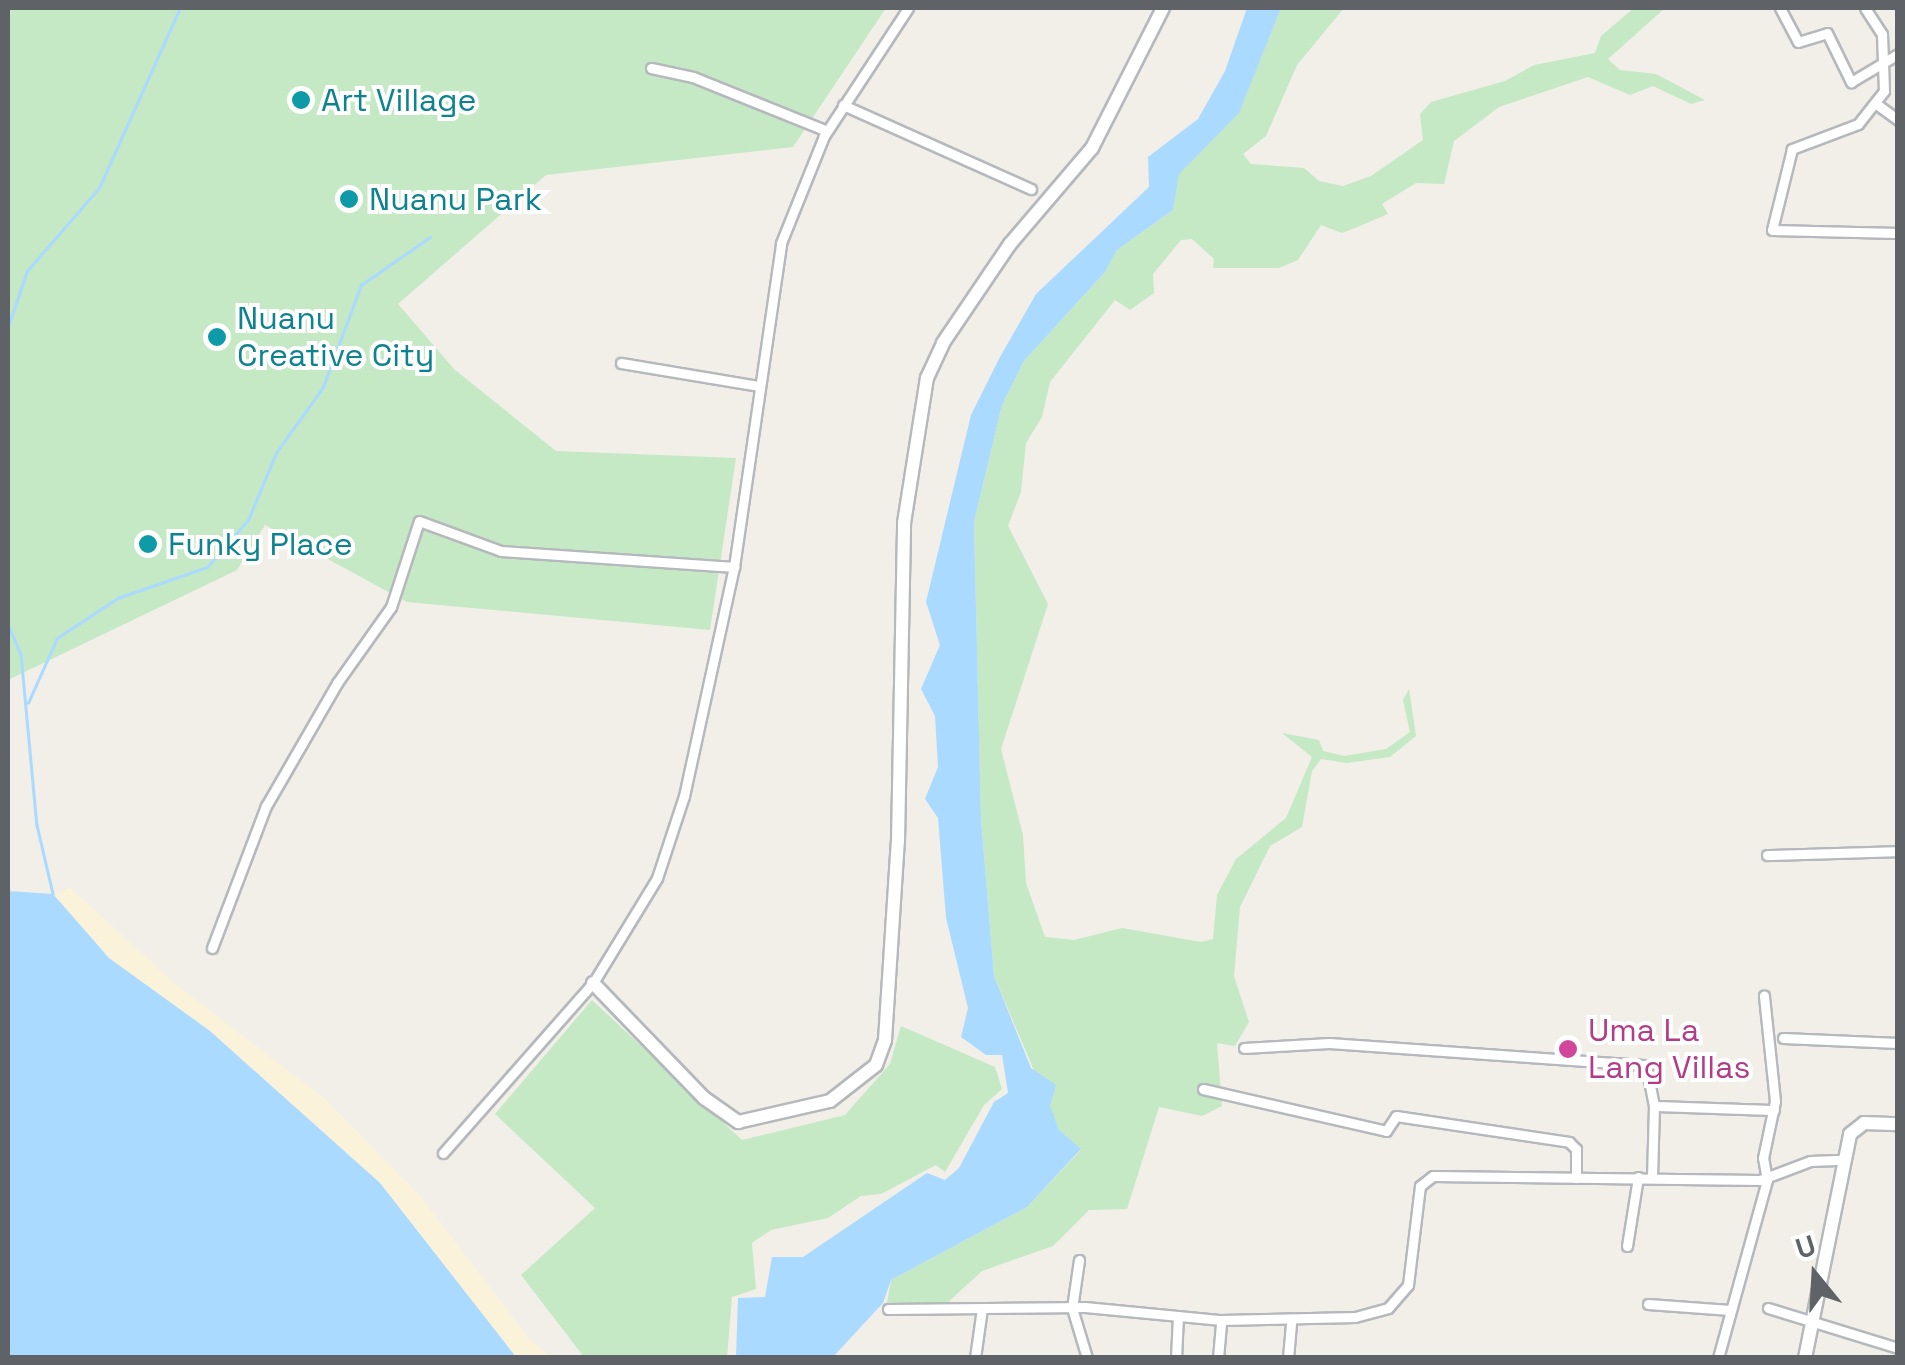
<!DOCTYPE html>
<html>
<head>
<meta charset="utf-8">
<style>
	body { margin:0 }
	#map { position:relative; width:1905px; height:1365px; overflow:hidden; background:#f1efe8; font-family:"Space Grotesk",sans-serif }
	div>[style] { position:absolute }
	.green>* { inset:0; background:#c5e8c5 }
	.sand>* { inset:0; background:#fbf3d9 }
	.water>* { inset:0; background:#aadaff }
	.stream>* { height:2.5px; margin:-1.25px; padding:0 1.25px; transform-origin:1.25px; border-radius:1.25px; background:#aadaff }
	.roads { filter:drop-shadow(2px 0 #b5b8bc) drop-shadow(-2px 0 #b5b8bc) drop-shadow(0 2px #b5b8bc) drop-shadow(0 -2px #b5b8bc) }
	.street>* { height:9px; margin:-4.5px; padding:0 4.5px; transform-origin:4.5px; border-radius:4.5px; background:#fff }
	.secondary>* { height:12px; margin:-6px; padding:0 6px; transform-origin:6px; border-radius:6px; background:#fff }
	.dots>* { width:28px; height:28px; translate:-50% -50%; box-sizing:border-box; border:5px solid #fff; border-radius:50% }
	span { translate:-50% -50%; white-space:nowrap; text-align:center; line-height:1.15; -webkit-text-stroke:8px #fff; paint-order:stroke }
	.culture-label { font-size:32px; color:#0d838f }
	.left { translate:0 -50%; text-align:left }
	.hotel-label { font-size:32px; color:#b23c85 }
	.frame { position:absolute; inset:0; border:10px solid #5f6368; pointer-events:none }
	.north { position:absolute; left:1765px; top:1225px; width:100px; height:100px; -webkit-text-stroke:8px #fff; paint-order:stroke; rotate:342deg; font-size:28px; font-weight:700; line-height:40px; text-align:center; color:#5f6368 }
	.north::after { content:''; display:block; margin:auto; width:35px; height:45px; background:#5f6368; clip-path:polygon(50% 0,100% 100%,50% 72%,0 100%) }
</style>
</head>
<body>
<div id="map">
	<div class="green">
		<i style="clip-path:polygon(8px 8px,886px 8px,793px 147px,546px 175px,398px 304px,454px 369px,556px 451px,736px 458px,710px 630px,407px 602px,265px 525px,237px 570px,8px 680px)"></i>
		<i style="clip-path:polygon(1281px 8px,1344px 8px,1297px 65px,1266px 136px,1243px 154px,1251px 164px,1304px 168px,1319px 181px,1343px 186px,1371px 176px,1423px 140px,1420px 114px,1431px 102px,1505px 81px,1534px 65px,1595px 53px,1601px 36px,1634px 8px,1665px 8px,1608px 59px,1620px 70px,1656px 74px,1705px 100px,1691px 104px,1653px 86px,1630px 95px,1588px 77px,1499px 107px,1454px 141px,1444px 184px,1416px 183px,1382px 204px,1388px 214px,1355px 228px,1342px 233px,1321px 225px,1298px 260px,1279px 268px,1213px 268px,1214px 259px,1192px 239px,1181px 240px,1153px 274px,1154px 293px,1130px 310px,1115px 300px,1050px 382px,1042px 417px,1026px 443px,1021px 492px,1008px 526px,1048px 604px,1001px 749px,1023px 835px,1026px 883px,1045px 937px,1074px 940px,1122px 928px,1201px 942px,1213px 939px,1217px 895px,1236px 859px,1286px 818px,1312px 757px,1282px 733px,1319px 740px,1323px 751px,1344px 756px,1386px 749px,1410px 732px,1403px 700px,1409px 689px,1416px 736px,1390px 757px,1347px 763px,1321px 759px,1312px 771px,1302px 827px,1270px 846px,1240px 907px,1234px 976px,1249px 1022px,1235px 1046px,1217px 1043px,1222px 1106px,1202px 1116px,1159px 1107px,1127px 1209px,1089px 1210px,1053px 1246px,982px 1271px,933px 1316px,885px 1314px,891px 1280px,1027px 1207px,1081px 1150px,1059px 1130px,994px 976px,981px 818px,974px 522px,1002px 405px,1024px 361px,1105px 272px,1117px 250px,1173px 210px,1178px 174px,1239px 112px)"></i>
		<i style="clip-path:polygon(592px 1000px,742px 1140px,845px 1115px,890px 1064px,901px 1026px,995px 1067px,1002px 1089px,984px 1105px,945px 1172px,936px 1165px,881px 1194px,861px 1196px,828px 1218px,771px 1230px,752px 1243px,756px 1289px,732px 1297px,727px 1358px,584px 1357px,521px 1275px,595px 1208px,495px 1114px)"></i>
	</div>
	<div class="sand">
		<i style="clip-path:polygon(70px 888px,174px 983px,325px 1099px,422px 1198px,528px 1338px,551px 1357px,516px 1357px,380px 1183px,210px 1031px,109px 958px,53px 894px)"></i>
	</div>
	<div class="water">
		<i style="clip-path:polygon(1247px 8px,1281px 8px,1239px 113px,1179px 174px,1173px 210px,1117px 250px,1105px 272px,1024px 361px,1002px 405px,974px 522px,981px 818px,994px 976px,1031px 1068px,1056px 1085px,1050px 1106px,1059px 1130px,1081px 1149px,1027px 1207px,891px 1280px,883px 1303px,833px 1357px,736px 1357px,738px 1298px,765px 1297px,772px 1257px,803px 1257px,927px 1173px,945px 1180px,959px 1168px,994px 1102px,1008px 1093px,1002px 1055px,986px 1055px,961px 1037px,968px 1008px,946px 918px,938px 818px,925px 799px,938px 767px,935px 716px,921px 689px,940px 645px,926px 602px,971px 415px,1000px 357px,1036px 294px,1149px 187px,1148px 157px,1198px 119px,1225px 71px)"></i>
		<i style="clip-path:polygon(8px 891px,53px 894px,109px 958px,210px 1031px,380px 1183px,516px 1357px,8px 1357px)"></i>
	</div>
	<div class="stream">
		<i style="left:8px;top:327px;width:59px;rotate:-71.3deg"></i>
		<i style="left:27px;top:271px;width:110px;rotate:-49.1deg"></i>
		<i style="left:99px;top:188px;width:197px;rotate:-65.8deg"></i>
		<i style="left:8px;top:624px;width:33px;rotate:67deg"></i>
		<i style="left:21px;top:654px;width:172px;rotate:84.7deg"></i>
		<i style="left:37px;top:825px;width:71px;rotate:76.9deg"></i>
		<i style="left:28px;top:703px;width:71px;rotate:-66deg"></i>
		<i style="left:57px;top:638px;width:73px;rotate:-33.3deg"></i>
		<i style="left:118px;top:598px;width:94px;rotate:-19.2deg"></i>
		<i style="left:207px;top:567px;width:62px;rotate:-48.9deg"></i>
		<i style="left:248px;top:520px;width:73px;rotate:-67.3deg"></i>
		<i style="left:276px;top:453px;width:81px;rotate:-54.5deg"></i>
		<i style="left:323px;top:387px;width:109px;rotate:-69.6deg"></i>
		<i style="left:361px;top:285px;width:84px;rotate:-34.8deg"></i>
	</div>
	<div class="roads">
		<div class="street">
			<i style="left:1780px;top:8px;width:38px;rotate:62deg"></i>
			<i style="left:1798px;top:42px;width:30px;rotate:-17deg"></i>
			<i style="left:1827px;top:33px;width:55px;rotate:63.9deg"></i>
			<i style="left:1851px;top:82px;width:55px;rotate:-30.8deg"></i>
			<i style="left:1865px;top:8px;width:31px;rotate:57deg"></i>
			<i style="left:1882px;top:34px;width:57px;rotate:88deg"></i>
			<i style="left:1884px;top:91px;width:42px;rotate:128.2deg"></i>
			<i style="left:1858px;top:124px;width:71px;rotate:159.3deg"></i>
			<i style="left:1792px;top:149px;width:83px;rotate:103.9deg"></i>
			<i style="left:1772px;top:230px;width:126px;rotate:1.4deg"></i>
			<i style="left:651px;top:68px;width:43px;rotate:12.1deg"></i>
			<i style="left:693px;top:77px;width:144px;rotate:21.9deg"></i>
			<i style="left:1875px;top:103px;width:29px;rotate:36deg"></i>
			<i style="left:843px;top:105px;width:206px;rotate:24.1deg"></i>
			<i style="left:621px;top:363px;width:139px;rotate:9.5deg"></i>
			<i style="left:1767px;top:855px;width:131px;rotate:-1.7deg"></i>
			<i style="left:212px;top:948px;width:152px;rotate:-69.2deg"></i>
			<i style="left:266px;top:806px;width:142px;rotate:-60deg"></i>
			<i style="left:337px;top:683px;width:93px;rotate:-54.6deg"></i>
			<i style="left:391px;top:607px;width:90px;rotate:-72deg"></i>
			<i style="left:419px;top:521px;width:87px;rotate:20.1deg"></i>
			<i style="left:501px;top:551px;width:234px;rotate:3.9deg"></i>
			<i style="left:1783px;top:1038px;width:115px;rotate:2.5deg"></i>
			<i style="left:1244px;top:1048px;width:85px;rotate:-3.4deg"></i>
			<i style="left:1329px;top:1043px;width:318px;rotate:4deg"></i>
			<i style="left:1646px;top:1065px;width:42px;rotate:79deg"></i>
			<i style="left:1654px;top:1106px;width:72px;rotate:91.6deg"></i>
			<i style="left:1203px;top:1089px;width:188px;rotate:12.9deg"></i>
			<i style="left:1386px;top:1131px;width:18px;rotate:-56deg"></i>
			<i style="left:1396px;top:1116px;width:175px;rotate:8.5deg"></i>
			<i style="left:1569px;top:1142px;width:10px;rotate:45deg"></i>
			<i style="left:1576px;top:1149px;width:29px;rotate:90deg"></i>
			<i style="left:1654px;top:1106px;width:120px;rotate:1.9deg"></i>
			<i style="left:443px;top:1153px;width:227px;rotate:-48.6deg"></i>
			<i style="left:593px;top:983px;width:123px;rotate:-58.6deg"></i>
			<i style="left:657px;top:878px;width:86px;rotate:-71.8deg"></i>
			<i style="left:684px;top:796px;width:234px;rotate:-77.7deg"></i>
			<i style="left:734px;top:567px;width:327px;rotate:-81.7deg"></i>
			<i style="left:781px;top:243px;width:115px;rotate:-68.1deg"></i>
			<i style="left:824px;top:136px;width:153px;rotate:-56.7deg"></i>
			<i style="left:1627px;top:1246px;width:70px;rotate:-80.9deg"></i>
			<i style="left:1079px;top:1260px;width:49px;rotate:98.3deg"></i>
			<i style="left:1072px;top:1308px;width:52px;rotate:73.3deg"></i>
			<i style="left:1648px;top:1304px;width:82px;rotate:4.2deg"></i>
			<i style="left:1768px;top:1308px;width:136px;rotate:17.1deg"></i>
			<i style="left:888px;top:1309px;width:197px;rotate:-0.6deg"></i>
			<i style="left:1085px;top:1307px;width:137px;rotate:5.5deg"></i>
			<i style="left:1221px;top:1320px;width:134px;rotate:-1.3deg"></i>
			<i style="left:1355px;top:1317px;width:34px;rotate:-15deg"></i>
			<i style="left:1388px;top:1308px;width:30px;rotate:-49deg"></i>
			<i style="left:1408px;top:1285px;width:100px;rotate:-83.1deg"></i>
			<i style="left:1420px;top:1186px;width:16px;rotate:-38deg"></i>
			<i style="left:1433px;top:1176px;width:327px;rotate:0.7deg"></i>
			<i style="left:1760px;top:1180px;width:53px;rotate:-20.8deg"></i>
			<i style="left:1810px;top:1161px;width:34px;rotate:-2deg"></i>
			<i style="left:975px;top:1358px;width:50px;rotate:-82deg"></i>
			<i style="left:1176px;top:1358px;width:42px;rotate:-87.3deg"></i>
			<i style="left:1218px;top:1358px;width:38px;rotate:-85deg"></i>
			<i style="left:1288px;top:1358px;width:38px;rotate:-85deg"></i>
			<i style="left:1718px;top:1358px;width:185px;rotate:-74.6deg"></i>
			<i style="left:1767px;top:1180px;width:22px;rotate:-100deg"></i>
			<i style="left:1763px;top:1158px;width:58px;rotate:-78.1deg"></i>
			<i style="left:1775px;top:1101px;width:106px;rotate:-96deg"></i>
		</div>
		<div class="secondary">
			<i style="left:593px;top:983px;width:160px;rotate:46deg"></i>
			<i style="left:704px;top:1098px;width:42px;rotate:35.2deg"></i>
			<i style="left:738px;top:1122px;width:94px;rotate:-12.9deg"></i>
			<i style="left:830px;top:1101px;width:58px;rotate:-38deg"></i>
			<i style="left:876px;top:1065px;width:27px;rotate:-70deg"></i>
			<i style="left:885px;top:1040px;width:199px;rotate:-86.3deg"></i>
			<i style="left:898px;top:841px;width:318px;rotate:-88.9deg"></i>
			<i style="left:904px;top:523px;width:147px;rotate:-81deg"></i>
			<i style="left:927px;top:378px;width:38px;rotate:-65deg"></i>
			<i style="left:943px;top:343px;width:120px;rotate:-55.9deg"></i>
			<i style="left:1010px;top:244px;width:126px;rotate:-49.5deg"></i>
			<i style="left:1092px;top:148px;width:157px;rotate:-63.1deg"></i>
			<i style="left:1805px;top:1358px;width:228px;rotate:-78.6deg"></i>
			<i style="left:1850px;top:1134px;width:18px;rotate:-38deg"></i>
			<i style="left:1864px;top:1123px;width:34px;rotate:2deg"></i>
		</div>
	</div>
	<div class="dots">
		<i style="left:301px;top:100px;background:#0f9aa8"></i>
		<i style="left:349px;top:199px;background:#0f9aa8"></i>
		<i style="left:217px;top:337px;background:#0f9aa8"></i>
		<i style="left:148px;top:544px;background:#0f9aa8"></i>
		<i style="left:1568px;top:1049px;background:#d1479c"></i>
	</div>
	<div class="culture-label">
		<span class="left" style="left:321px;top:100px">Art Village</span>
		<span class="left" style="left:369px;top:199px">Nuanu Park</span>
		<span class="left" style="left:237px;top:337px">Nuanu<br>Creative City</span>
		<span class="left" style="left:168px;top:544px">Funky Place</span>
	</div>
	<div class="hotel-label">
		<span class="left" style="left:1588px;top:1049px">Uma La<br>Lang Villas</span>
	</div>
	<div class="frame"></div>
	<div class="north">U</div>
</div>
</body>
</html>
